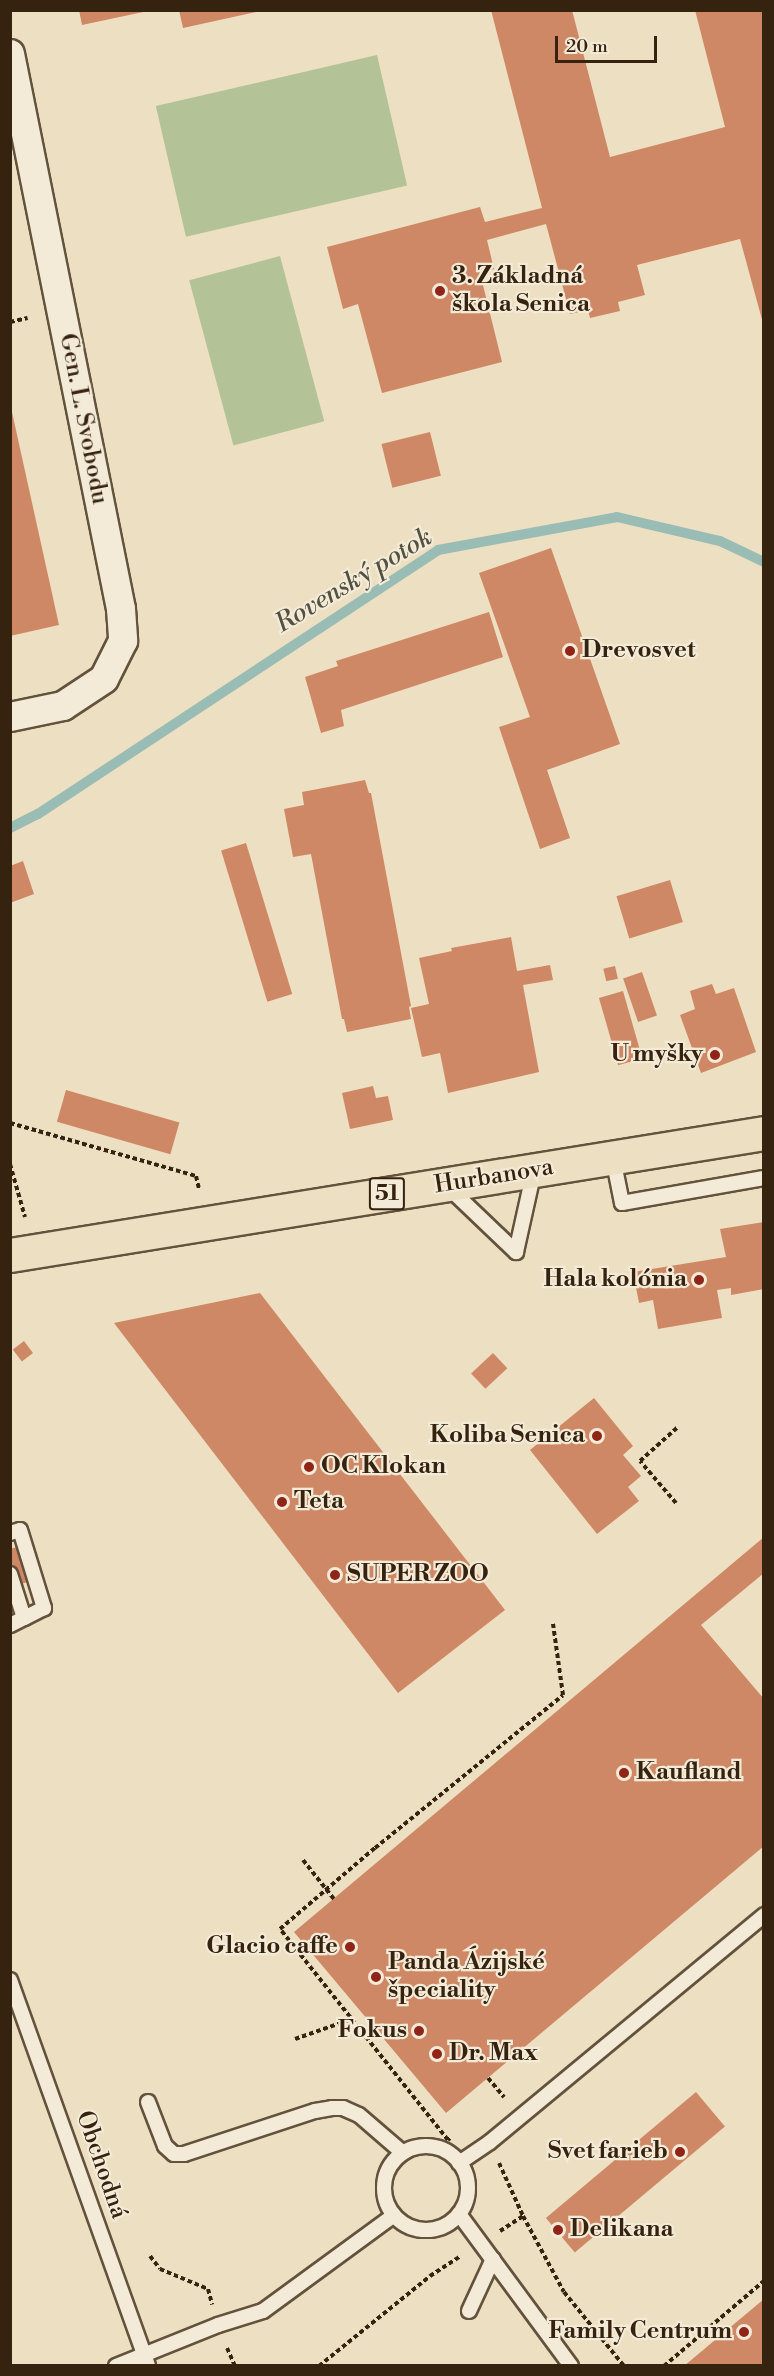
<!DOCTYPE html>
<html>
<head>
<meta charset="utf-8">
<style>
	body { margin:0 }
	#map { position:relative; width:774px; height:2376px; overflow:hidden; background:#eddfc1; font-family:"Libre Bodoni",serif }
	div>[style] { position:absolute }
	.green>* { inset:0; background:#b3c397; transform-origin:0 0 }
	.stream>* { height:10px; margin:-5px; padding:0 5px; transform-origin:5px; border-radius:5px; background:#99bcb5 }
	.building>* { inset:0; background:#cf8865; transform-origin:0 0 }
	.path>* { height:4px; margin-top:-2px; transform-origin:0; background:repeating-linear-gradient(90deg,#35230f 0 4.5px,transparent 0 7.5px) }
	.roads { filter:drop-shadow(2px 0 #63523c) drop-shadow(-2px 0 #63523c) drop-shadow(0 2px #63523c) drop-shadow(0 -2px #63523c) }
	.service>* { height:14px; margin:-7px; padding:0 7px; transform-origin:7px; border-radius:7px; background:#f3ead7 }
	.service>.ring { margin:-7px; padding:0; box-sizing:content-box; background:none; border:14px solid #f3ead7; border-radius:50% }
	.minor>* { height:28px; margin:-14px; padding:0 14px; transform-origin:14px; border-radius:14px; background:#f3ead7 }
	.primary>* { height:33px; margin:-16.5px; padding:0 16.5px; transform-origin:16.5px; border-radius:16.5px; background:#eddfc1 }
	.dots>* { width:16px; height:16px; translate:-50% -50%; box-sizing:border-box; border:3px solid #f3ead7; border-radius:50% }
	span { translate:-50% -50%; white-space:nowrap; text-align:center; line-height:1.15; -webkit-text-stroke:4.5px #f3ead7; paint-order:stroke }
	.shield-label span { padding:2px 4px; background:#f3ead7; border:2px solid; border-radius:4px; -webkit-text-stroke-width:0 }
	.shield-label { font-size:22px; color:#35230f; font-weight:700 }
	.poi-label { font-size:24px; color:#35230f; font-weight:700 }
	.left { translate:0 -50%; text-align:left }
	.right { translate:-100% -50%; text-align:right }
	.street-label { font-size:24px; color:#35230f }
	.water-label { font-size:26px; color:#535141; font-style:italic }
	.frame { position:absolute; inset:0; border:12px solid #35230f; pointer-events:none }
	.scale { position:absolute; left:555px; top:36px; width:102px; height:27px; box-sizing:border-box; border:3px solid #35230f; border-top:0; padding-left:8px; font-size:18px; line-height:21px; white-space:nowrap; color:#35230f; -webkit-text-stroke:4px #f3ead7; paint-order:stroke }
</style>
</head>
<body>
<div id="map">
	<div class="green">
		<i style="left:377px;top:55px;width:134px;height:227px;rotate:77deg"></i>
		<i style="left:280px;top:256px;width:171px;height:94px;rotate:75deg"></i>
	</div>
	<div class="stream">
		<i style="left:10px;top:828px;width:31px;rotate:-27deg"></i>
		<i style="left:38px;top:814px;width:479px;rotate:-33.4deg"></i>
		<i style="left:438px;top:550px;width:182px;rotate:-10.4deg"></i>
		<i style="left:617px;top:517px;width:106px;rotate:13.1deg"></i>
		<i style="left:720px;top:541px;width:49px;rotate:25.5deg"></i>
	</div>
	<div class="building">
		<i style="clip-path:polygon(79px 10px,148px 10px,148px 11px,82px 25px)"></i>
		<i style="clip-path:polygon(179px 10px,261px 10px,261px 11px,183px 28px)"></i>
		<i style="clip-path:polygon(491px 10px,572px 10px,610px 157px,725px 127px,695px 10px,764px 10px,764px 327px,740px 239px,637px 265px,645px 295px,618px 302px,620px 311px,590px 318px,588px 310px,570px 314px,546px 224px,487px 240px,494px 269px,480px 273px,502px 362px,382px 393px,358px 304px,343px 309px,327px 247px,480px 207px,485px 222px,542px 208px)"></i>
		<i style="clip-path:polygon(10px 403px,59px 625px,10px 636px)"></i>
		<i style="left:430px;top:432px;width:45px;height:50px;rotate:76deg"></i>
		<i style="clip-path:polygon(551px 548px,620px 744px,547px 770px,570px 838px,540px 849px,499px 727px,530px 717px,479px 573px)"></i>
		<i style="clip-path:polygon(489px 612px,503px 657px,341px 710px,344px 726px,321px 733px,305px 677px,338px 666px,336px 661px)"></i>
		<i style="clip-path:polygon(365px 780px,369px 793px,371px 793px,411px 1006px,409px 1007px,411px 1019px,347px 1032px,344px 1019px,342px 1019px,311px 854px,293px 857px,284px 809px,304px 805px,302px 792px)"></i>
		<i style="left:246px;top:843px;width:158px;height:26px;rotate:73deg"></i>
		<i style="clip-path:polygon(23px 861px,34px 894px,10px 903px,10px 866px)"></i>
		<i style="left:670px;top:880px;width:44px;height:56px;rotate:73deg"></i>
		<i style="clip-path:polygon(511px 937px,517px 971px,550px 965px,553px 980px,523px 985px,539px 1072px,448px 1093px,440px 1053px,422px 1057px,411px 1008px,429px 1004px,419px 958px,452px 951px,451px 948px)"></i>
		<i style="left:615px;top:966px;width:13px;height:12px;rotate:77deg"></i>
		<i style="left:642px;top:972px;width:46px;height:20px;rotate:71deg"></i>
		<i style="clip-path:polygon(712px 984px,716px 994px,734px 988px,756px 1052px,701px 1073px,680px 1015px,695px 1009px,690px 991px)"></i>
		<i style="left:623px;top:991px;width:70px;height:25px;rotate:74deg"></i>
		<i style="clip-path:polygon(373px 1086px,376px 1098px,388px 1096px,393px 1120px,350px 1129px,342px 1093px)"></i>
		<i style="left:66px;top:1090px;width:118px;height:33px;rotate:16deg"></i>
		<i style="clip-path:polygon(764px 1222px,764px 1289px,731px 1295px,731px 1288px,717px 1290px,722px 1318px,658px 1329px,653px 1300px,639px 1303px,633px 1272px,726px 1257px,720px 1229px)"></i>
		<i style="clip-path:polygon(260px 1293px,505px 1610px,398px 1693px,114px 1323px)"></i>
		<i style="left:24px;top:1341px;width:15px;height:14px;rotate:53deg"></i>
		<i style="left:493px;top:1353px;width:21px;height:30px;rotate:47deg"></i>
		<i style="clip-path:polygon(594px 1398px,633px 1446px,623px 1455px,641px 1476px,628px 1487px,639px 1501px,597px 1534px,530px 1450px)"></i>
		<i style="clip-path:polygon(764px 1537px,764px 1573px,701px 1625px,764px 1699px,764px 1846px,446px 2113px,294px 1932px)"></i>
		<i style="clip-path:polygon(31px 1543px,42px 1578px,10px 1587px,10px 1549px)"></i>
		<i style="left:696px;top:2092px;width:45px;height:196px;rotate:50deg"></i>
		<i style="clip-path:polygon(764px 2299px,764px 2366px,684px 2366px)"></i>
	</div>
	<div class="path">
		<i style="left:10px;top:322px;width:18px;rotate:-13deg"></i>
		<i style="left:10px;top:1123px;width:193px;rotate:15.9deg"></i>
		<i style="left:196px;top:1176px;width:13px;rotate:77deg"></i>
		<i style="left:10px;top:1164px;width:55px;rotate:74.2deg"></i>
		<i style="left:676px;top:1503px;width:55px;rotate:-130.6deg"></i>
		<i style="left:640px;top:1461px;width:52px;rotate:-41.9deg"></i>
		<i style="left:303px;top:1860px;width:50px;rotate:51.5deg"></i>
		<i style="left:295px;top:2039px;width:60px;rotate:-19.3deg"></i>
		<i style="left:488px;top:2078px;width:25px;rotate:50deg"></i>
		<i style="left:450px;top:2138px;width:3px;rotate:135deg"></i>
		<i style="left:448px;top:2140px;width:270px;rotate:-128.5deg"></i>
		<i style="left:280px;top:1929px;width:125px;rotate:-40.5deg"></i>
		<i style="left:375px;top:1848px;width:242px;rotate:-39.1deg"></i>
		<i style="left:563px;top:1695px;width:72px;rotate:-98deg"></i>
		<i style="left:499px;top:2163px;width:58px;rotate:65.6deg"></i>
		<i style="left:523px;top:2216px;width:86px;rotate:61.7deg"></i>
		<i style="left:564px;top:2292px;width:95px;rotate:51deg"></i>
		<i style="left:500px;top:2231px;width:27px;rotate:-33deg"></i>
		<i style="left:150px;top:2256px;width:16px;rotate:52deg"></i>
		<i style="left:160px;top:2269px;width:52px;rotate:22.6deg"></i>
		<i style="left:208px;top:2289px;width:16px;rotate:75deg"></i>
		<i style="left:227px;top:2348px;width:20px;rotate:66deg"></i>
		<i style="left:319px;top:2366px;width:143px;rotate:-39deg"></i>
		<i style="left:430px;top:2276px;width:35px;rotate:-33deg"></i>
		<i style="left:664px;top:2366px;width:131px;rotate:-40.4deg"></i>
	</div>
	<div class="roads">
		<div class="service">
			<i style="left:613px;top:1158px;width:46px;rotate:78.7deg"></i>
			<i style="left:622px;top:1203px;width:144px;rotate:-10deg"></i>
			<i style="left:449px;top:1188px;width:93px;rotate:43.7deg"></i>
			<i style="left:516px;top:1252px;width:83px;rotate:-77.5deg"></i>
			<i style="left:10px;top:1533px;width:10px;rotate:-17deg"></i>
			<i style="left:20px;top:1530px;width:82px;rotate:72.9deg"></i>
			<i style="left:44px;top:1608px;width:22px;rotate:153deg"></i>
			<i style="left:10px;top:1574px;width:46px;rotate:72.3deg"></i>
			<i style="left:24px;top:1618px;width:16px;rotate:153deg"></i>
			<i style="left:10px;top:1980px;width:410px;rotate:70.3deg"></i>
			<i style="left:148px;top:2102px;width:47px;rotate:68.9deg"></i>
			<i style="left:165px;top:2146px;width:12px;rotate:42deg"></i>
			<i style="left:174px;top:2154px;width:10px"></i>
			<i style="left:184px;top:2154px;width:138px;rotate:-18.2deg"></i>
			<i style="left:315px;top:2111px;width:17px;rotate:-10deg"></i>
			<i style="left:332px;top:2108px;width:11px"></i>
			<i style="left:343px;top:2108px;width:17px;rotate:24deg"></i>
			<i style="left:359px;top:2115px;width:58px;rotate:40.8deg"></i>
			<i class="ring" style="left:384px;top:2146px;width:70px;height:70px"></i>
			<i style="left:459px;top:2163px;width:37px;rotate:-34deg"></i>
			<i style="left:490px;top:2142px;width:356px;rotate:-39.6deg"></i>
			<i style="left:459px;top:2214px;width:189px;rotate:53.6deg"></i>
			<i style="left:469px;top:2311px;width:57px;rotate:-65.2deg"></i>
			<i style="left:116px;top:2366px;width:110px;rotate:-21.9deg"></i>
			<i style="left:218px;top:2325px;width:47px;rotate:-17.3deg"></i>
			<i style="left:263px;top:2311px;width:162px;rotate:-36.2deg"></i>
		</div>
		<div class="minor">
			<i style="left:10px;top:54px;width:566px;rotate:78.69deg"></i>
			<i style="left:121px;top:609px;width:32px;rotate:86deg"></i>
			<i style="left:123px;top:641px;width:42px;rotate:116.6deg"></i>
			<i style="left:104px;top:679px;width:49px;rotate:146.6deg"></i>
			<i style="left:63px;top:706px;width:54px;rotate:168.3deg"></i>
		</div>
		<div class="primary">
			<i style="left:10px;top:1255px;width:764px;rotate:-9.19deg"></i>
		</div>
	</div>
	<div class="dots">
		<i style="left:440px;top:291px;background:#8f2418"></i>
		<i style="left:570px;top:651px;background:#8f2418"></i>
		<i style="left:715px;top:1055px;background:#8f2418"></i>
		<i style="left:699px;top:1280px;background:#8f2418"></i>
		<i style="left:597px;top:1436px;background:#8f2418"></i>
		<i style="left:309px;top:1467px;background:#8f2418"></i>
		<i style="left:282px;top:1502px;background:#8f2418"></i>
		<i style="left:335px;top:1575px;background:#8f2418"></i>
		<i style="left:624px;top:1773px;background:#8f2418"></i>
		<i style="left:350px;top:1947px;background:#8f2418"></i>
		<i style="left:376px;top:1977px;background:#8f2418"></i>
		<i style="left:419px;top:2031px;background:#8f2418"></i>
		<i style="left:437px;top:2054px;background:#8f2418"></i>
		<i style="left:680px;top:2152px;background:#8f2418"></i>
		<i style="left:558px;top:2230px;background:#8f2418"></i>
		<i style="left:744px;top:2332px;background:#8f2418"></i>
	</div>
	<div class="shield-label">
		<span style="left:387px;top:1194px">51</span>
	</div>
	<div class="poi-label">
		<span class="left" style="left:452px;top:291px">3. Základná<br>škola Senica</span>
		<span class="left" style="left:582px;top:651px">Drevosvet</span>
		<span class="right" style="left:703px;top:1055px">U myšky</span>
		<span class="right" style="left:687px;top:1280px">Hala kolónia</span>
		<span class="right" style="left:585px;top:1436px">Koliba Senica</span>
		<span class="left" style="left:321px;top:1467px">OC Klokan</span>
		<span class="left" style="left:294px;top:1502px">Teta</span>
		<span class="left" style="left:347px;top:1575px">SUPER ZOO</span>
		<span class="left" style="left:636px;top:1773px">Kaufland</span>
		<span class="right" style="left:338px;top:1947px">Glacio caffe</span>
		<span class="left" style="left:388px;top:1977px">Panda Ázijské<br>špeciality</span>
		<span class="right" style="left:407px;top:2031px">Fokus</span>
		<span class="left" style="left:449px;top:2054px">Dr. Max</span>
		<span class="right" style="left:668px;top:2152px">Svet farieb</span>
		<span class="left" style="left:570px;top:2230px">Delikana</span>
		<span class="right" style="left:732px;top:2332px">Family Centrum</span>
	</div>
	<div class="street-label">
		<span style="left:83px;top:419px;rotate:79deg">Gen. L. Svobodu</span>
		<span style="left:494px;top:1177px;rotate:-9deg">Hurbanova</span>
		<span style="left:101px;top:2165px;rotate:71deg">Obchodná</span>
	</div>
	<div class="water-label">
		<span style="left:354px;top:581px;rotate:-31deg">Rovenský potok</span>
	</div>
	<div class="frame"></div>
	<div class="scale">20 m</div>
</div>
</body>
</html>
